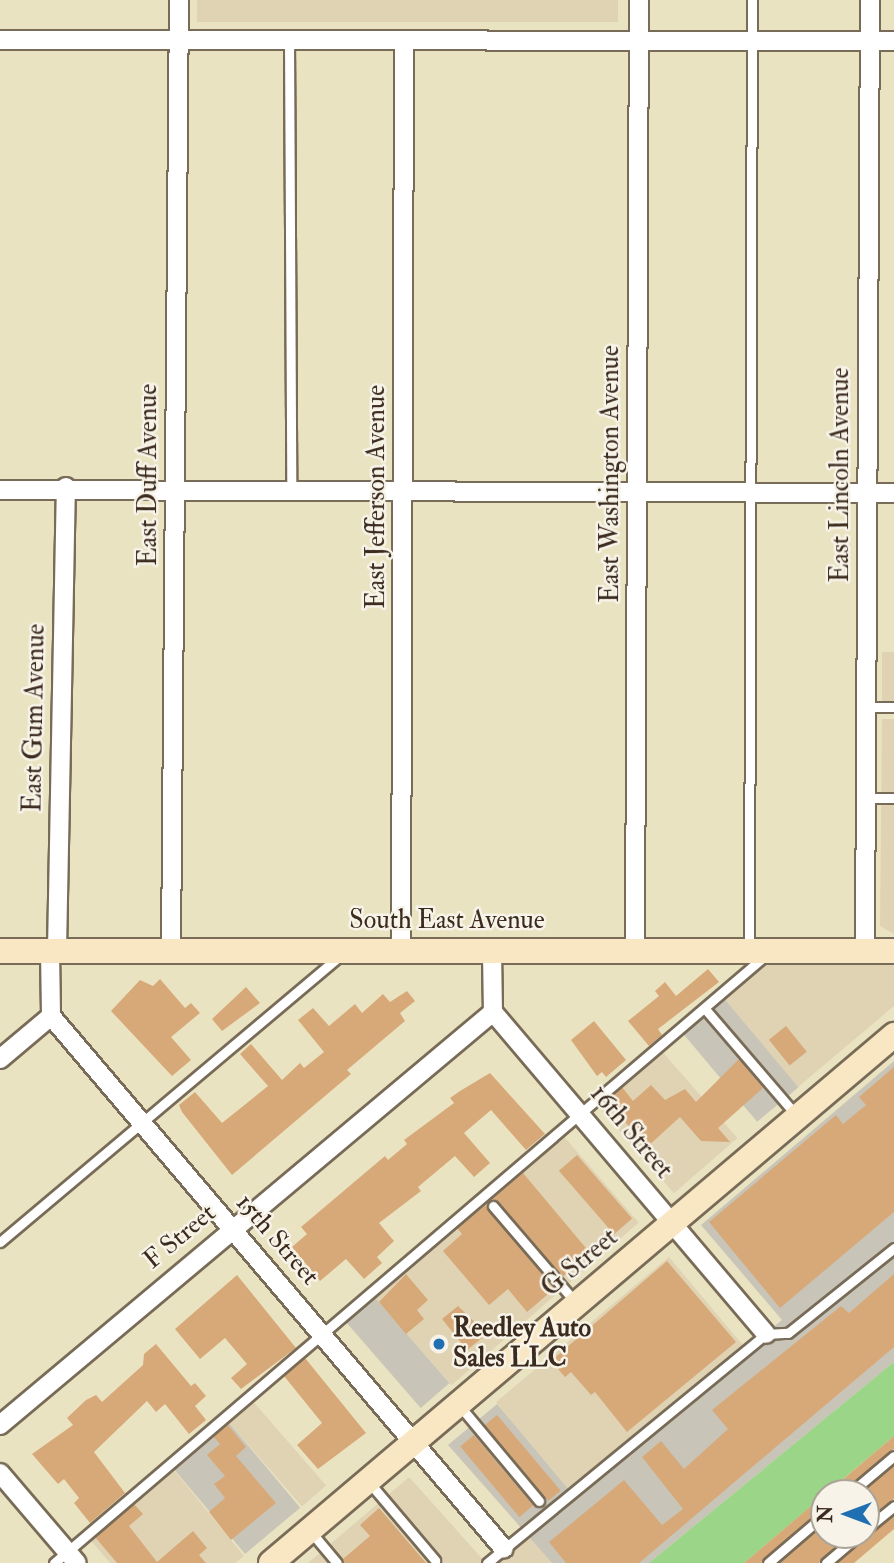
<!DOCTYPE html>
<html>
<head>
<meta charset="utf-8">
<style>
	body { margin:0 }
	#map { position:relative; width:894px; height:1563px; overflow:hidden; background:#eae3c2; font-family:"IM FELL Double Pica",serif }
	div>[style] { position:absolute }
	.built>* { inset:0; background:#dfd3b4; transform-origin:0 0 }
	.industrial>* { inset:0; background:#c8c4b8; transform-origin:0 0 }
	.green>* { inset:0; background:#9bd588 }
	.building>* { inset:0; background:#d8a978; transform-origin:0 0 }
	.roads { filter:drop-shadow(2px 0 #786b57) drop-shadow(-2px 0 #786b57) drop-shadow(0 2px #786b57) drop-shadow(0 -2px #786b57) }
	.lane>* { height:9px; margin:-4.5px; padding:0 4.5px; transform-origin:4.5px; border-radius:4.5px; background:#fff }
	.street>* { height:18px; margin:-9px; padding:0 9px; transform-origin:9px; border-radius:9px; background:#fff }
	.secondary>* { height:24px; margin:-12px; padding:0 12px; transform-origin:12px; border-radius:12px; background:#f9e7c3 }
	.dots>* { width:19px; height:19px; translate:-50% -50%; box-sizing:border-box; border:4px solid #f7f3e8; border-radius:50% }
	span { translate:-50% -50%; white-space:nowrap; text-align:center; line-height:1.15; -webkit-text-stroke:5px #f7f3e8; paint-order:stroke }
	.street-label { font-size:26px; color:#3b2a1e }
	.poi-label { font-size:26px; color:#3b2a1e; font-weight:700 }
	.left { translate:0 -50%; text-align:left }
	.north { position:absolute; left:810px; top:1479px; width:70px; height:70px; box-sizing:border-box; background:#f7f3e8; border:2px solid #aca397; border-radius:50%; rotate:270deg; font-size:19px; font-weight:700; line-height:28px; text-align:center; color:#3b2a1e }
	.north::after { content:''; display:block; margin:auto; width:24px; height:32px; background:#1f6fb2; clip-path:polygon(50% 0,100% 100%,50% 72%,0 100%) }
</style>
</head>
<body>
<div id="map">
	<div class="built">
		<i style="left:197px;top:0;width:421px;height:22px"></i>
		<i style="left:882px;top:652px;width:12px;height:51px"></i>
		<i style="clip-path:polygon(882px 719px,894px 719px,894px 934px,880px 926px)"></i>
		<i style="clip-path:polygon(756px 965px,894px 965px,894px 1006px,798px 1087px,722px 996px)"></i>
		<i style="left:660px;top:1049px;width:118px;height:84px;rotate:49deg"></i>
		<i style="left:560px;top:1132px;width:120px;height:248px;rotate:49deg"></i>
		<i style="left:669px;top:1257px;width:121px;height:226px;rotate:50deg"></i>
		<i style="left:250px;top:1398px;width:116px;height:32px;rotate:49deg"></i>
		<i style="clip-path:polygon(169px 1464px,244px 1556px,235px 1563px,110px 1563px,87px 1536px)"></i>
		<i style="clip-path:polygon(410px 1478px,486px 1563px,308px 1563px,408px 1478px)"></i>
		<i style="clip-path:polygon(525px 1531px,552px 1563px,487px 1563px)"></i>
	</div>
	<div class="industrial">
		<i style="left:722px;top:996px;width:119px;height:54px;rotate:50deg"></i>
		<i style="clip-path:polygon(894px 1061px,894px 1362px,649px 1563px,552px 1563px,448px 1445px,497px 1404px,571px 1492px,782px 1320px,701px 1225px)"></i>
		<i style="left:372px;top:1294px;width:118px;height:38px;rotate:49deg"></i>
		<i style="left:225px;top:1418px;width:117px;height:72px;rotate:50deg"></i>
	</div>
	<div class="green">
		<i style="clip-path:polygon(894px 1362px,894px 1436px,744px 1563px,649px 1563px)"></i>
	</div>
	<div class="building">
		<i style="clip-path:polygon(708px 969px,719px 982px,658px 1029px,662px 1035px,649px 1046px,628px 1021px,659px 996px,655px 991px,665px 982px,676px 996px)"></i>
		<i style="clip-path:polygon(160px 979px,185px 1008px,191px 1003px,200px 1013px,171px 1037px,191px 1060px,172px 1076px,111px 1011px,140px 980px,153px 986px)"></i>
		<i style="clip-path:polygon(246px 987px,260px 1003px,222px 1031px,212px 1019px)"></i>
		<i style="clip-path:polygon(407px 991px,415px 1001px,400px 1013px,405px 1021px,347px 1070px,351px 1074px,232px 1175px,182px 1112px,179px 1105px,195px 1092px,222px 1123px,268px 1086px,240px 1054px,251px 1044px,282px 1080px,300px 1063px,304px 1068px,324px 1052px,298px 1020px,313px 1008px,329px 1026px,355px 1004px,362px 1013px,383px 994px,390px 1002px)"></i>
		<i style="clip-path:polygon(594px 1021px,626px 1060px,606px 1077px,602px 1072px,597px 1076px,571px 1040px)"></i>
		<i style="left:786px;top:1026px;width:33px;height:22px;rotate:51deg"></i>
		<i style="clip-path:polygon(739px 1059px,763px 1088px,718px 1128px,730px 1142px,701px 1141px,680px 1117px,647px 1147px,607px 1101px,622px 1087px,633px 1101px,651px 1085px,665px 1100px,685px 1089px,696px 1102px)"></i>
		<i style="clip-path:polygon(894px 1067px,894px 1212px,780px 1308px,709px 1222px,836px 1115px,843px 1124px,866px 1105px,859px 1097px)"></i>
		<i style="clip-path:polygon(490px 1073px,545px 1134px,526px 1150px,491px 1110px,464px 1133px,490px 1163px,474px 1177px,455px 1156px,418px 1187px,421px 1191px,379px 1223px,394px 1241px,377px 1257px,382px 1263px,364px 1279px,346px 1259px,320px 1281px,292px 1247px,307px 1234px,301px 1227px,385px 1156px,388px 1160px,407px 1144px,404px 1140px,454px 1103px,450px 1098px,460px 1091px)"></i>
		<i style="left:577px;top:1155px;width:84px;height:24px;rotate:49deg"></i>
		<i style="left:523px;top:1173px;width:105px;height:40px;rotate:50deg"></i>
		<i style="clip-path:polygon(486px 1205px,554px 1289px,527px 1312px,508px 1289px,489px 1305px,443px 1251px,462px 1234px,457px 1228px)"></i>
		<i style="clip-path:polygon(667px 1261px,736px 1342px,627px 1432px,595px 1392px,591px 1395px,571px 1372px,565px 1377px,551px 1361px)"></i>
		<i style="clip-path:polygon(406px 1274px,428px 1300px,417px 1310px,424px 1319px,406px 1334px,379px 1302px)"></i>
		<i style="clip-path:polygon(894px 1274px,894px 1347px,639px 1563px,566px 1563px,549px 1542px,624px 1480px,662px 1525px,683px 1509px,642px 1457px,661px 1441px,684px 1469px,728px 1429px,712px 1410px,841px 1306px,849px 1313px)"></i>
		<i style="clip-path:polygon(237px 1275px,296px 1348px,241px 1389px,231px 1378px,247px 1364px,225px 1338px,200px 1359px,175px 1329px)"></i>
		<i style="clip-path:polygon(458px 1306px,487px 1334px,467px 1350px,442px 1319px)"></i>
		<i style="clip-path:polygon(156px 1344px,191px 1386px,195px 1383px,206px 1396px,195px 1406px,206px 1420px,189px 1434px,165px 1404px,156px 1412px,147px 1401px,94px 1452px,125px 1493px,90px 1523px,74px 1503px,79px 1498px,64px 1479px,58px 1484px,32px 1454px,73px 1425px,67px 1418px,86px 1400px,96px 1395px,102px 1402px,143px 1365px,144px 1354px)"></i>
		<i style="clip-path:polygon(305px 1358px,366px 1433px,318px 1469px,297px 1445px,322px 1423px,284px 1376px)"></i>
		<i style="left:497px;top:1415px;width:99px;height:16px;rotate:50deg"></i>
		<i style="clip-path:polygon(227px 1424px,246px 1447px,236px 1456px,276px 1503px,231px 1540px,209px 1512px,225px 1498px,214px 1484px,225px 1476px,207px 1455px,220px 1444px,213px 1436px)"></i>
		<i style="left:474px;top:1435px;width:92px;height:18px;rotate:50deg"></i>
		<i style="clip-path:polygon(894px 1436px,894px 1449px,843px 1493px,827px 1493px)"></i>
		<i style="clip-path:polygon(894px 1465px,894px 1499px,866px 1520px,866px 1493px,861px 1493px)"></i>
		<i style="clip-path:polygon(824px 1495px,824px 1508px,761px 1563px,744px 1563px)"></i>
		<i style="clip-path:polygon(134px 1504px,143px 1514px,129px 1526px,157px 1562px,193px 1531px,207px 1548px,199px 1555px,206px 1563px,117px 1563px,95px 1537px)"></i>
		<i style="clip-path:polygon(379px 1508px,426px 1563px,344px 1563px,343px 1559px,370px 1536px,360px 1525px)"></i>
		<i style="clip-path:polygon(894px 1515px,894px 1529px,854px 1563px,837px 1563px)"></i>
		<i style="clip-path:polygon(824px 1524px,824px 1535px,848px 1535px,819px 1563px,779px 1563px)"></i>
	</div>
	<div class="roads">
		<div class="lane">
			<i style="left:289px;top:40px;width:452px;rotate:89.7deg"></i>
			<i style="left:867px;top:707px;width:27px"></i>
			<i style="left:866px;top:798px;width:28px"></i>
			<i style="left:749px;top:948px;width:948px;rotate:-89.82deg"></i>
			<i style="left:706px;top:1010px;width:138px;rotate:49.4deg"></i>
			<i style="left:493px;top:1206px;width:128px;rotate:49.4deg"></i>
			<i style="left:0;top:1242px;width:443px;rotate:-40.1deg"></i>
			<i style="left:459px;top:1405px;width:125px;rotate:50.2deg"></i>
			<i style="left:368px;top:1481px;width:104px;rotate:49.7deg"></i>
			<i style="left:850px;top:1493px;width:57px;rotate:-40.1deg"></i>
			<i style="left:866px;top:1529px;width:36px;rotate:-39deg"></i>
			<i style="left:311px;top:1532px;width:40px;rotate:50deg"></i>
			<i style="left:54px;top:1563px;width:936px;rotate:-40.5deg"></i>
			<i style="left:487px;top:1563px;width:361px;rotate:-39.4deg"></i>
			<i style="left:766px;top:1334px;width:22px;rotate:-3deg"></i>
			<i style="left:788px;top:1333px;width:136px;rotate:-38.7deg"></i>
			<i style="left:768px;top:1563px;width:74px;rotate:-40.6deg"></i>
			<i style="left:826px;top:1563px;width:43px;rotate:-40.3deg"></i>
		</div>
		<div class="street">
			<i style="left:0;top:40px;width:894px;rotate:0.06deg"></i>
			<i style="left:0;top:490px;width:894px;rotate:0.19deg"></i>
			<i style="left:635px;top:949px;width:949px;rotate:-89.76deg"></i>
			<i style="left:57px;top:950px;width:463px;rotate:-88.9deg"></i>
			<i style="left:171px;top:950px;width:950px;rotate:-89.52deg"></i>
			<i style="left:401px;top:950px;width:907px;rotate:-89.81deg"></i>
			<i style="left:865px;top:950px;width:950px;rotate:-89.7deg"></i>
			<i style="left:50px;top:951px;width:65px;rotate:89.1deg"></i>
			<i style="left:51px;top:1016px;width:699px;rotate:49.64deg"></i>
			<i style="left:492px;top:951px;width:61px;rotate:89.1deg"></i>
			<i style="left:493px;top:1012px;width:422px;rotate:49.7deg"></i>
			<i style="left:0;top:1059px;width:67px;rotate:-40.1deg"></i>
			<i style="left:0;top:1425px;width:643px;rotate:-39.95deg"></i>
			<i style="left:0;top:1473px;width:118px;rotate:49.5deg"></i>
		</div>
		<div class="secondary">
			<i style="left:0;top:951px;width:894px"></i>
			<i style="left:271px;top:1563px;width:817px;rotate:-40.28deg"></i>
		</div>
	</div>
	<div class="dots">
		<i style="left:439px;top:1344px;background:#1f6fb2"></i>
	</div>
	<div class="street-label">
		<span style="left:611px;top:474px;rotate:-90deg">East Washington Avenue</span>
		<span style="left:149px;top:475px;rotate:-90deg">East Duff Avenue</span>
		<span style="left:841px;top:475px;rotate:-90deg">East Lincoln Avenue</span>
		<span style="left:377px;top:497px;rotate:-90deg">East Jefferson Avenue</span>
		<span style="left:35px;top:718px;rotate:-89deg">East Gum Avenue</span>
		<span style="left:447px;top:921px">South East Avenue</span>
		<span style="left:631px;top:1132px;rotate:50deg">16th Street</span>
		<span style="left:180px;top:1237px;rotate:-40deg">F Street</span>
		<span style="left:277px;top:1240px;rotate:49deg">15th Street</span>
		<span style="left:580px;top:1263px;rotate:-40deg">G Street</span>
	</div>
	<div class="poi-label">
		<span class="left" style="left:453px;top:1344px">Reedley Auto<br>Sales LLC</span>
	</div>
	<div class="north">N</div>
</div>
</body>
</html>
